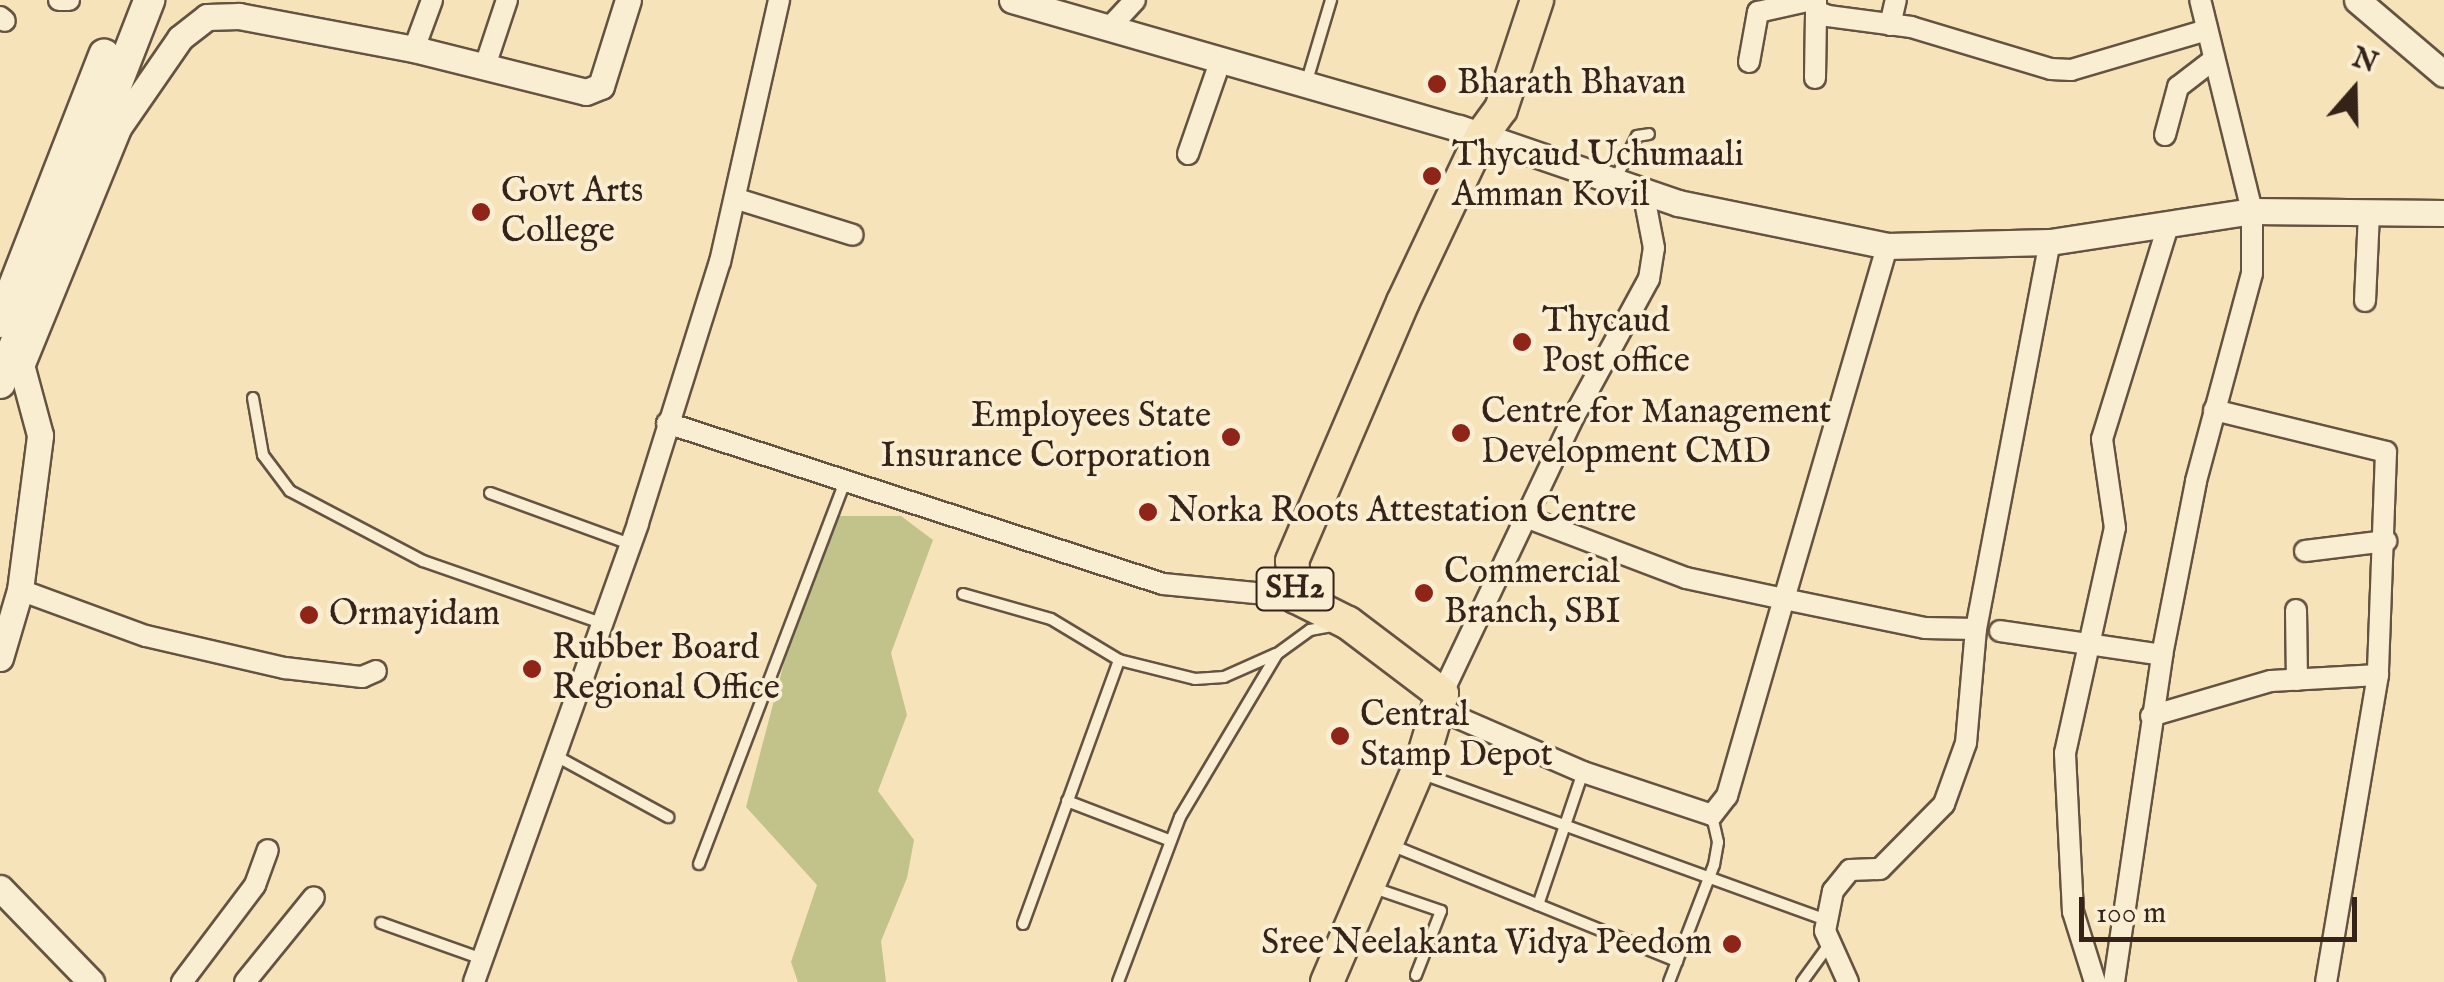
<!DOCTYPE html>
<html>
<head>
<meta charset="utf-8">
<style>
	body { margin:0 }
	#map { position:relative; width:2444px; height:982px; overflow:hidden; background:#f6e3b9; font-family:"IM FELL English",serif }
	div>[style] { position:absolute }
	.green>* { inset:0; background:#c2c28b }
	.roads { filter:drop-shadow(2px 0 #655342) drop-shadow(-2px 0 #655342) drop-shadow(0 2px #655342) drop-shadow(0 -2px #655342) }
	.service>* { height:10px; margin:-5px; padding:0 5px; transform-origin:5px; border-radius:5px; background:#f9edd2 }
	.minor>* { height:20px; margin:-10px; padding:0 10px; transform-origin:10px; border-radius:10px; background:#f9edd2 }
	.tertiary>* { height:25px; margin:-12.5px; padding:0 12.5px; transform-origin:12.5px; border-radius:12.5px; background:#f9edd2 }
	.secondary>* { height:30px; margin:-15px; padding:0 15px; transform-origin:15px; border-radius:15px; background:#f9edd2 }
	.primary>* { height:32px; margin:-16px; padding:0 16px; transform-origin:16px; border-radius:16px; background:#f6e3b9 }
	.dots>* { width:28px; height:28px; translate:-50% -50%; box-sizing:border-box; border:5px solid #f9edd2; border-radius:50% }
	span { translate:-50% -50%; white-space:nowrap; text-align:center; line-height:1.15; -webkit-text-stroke:8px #f9edd2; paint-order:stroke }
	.shield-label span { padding:2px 8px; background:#f9edd2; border:2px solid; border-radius:8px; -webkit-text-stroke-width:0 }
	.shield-label { font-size:32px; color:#35231a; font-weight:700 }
	.poi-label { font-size:35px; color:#35231a }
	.left { translate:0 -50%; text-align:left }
	.right { translate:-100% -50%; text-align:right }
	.north { position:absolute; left:2304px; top:40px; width:100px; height:100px; -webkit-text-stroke:8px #f9edd2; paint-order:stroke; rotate:20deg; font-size:28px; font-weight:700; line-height:40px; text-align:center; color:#35231a }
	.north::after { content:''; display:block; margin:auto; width:35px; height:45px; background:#35231a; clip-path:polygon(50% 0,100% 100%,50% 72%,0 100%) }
	.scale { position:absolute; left:2079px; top:897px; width:278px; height:45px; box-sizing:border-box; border:5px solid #35231a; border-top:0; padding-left:12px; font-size:30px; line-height:35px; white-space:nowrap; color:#35231a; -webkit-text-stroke:8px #f9edd2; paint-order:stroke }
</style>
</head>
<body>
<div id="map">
	<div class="green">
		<i style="clip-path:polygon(838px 516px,901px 516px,933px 540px,891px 653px,907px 715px,878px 791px,914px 840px,907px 878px,881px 941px,886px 982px,798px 982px,791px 962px,817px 885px,746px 807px,796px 617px)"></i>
	</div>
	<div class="roads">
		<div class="service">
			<i style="left:1306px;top:84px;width:88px;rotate:-73.4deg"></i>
			<i style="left:1615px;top:180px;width:49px;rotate:-63.4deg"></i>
			<i style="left:1637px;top:136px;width:12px;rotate:-9deg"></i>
			<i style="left:253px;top:398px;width:58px;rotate:80deg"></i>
			<i style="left:263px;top:455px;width:45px;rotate:53.1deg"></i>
			<i style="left:290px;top:491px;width:150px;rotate:27.8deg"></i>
			<i style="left:423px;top:561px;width:188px;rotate:19.2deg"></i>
			<i style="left:490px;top:493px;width:149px;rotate:20deg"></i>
			<i style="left:963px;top:594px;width:91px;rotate:15.9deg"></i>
			<i style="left:1051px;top:619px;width:79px;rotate:31.1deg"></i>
			<i style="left:1119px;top:660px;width:78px;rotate:14deg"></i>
			<i style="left:1195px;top:679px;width:29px;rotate:-4deg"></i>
			<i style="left:1224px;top:677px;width:57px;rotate:-23.9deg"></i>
			<i style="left:556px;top:756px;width:128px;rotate:28.6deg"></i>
			<i style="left:1423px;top:774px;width:426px;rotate:19.9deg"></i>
			<i style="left:1067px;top:801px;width:111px;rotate:21deg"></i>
			<i style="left:1391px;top:845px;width:309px;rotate:22.1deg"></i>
			<i style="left:699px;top:864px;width:406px;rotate:-69.1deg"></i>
			<i style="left:1371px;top:887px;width:74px;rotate:18.9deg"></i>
			<i style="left:1441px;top:911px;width:69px;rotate:111.3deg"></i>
			<i style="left:1538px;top:905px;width:140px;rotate:-71.3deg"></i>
			<i style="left:381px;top:923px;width:107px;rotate:19.6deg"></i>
			<i style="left:1023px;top:924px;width:281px;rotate:-70deg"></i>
			<i style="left:1118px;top:982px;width:176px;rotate:-69.4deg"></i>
			<i style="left:1180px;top:817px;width:190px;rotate:-59.2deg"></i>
			<i style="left:1277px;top:654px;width:41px;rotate:-36deg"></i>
			<i style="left:1310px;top:630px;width:22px;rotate:-10deg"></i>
			<i style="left:1669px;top:982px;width:125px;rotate:-69deg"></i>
			<i style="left:1714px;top:865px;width:23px;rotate:-80deg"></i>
			<i style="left:1718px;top:842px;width:27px;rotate:-103deg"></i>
			<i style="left:1802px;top:982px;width:49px;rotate:-54.1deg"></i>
		</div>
		<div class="minor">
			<i style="left:59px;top:0;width:10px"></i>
			<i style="left:1816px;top:0;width:11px;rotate:90deg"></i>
			<i style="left:1816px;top:11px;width:13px;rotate:23deg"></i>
			<i style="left:1828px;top:16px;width:84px;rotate:7.5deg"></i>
			<i style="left:1911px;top:27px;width:146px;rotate:16.7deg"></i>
			<i style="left:2051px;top:69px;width:20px;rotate:3deg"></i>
			<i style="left:2071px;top:70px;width:142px;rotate:-16.4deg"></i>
			<i style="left:0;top:17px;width:6px;rotate:39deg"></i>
			<i style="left:1890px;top:25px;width:26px;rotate:-77deg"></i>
			<i style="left:1109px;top:28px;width:38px;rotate:-47deg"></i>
			<i style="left:414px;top:49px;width:52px;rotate:-69.8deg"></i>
			<i style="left:1749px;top:62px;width:51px;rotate:-79.8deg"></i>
			<i style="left:1758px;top:12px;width:55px;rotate:-12.5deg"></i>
			<i style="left:484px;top:69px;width:73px;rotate:-71.6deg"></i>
			<i style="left:1815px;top:78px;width:67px;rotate:-89.1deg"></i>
			<i style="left:2165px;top:135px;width:50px;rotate:-74.8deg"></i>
			<i style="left:2178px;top:87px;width:44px;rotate:-37.6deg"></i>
			<i style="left:1188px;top:154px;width:97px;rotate:-70.8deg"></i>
			<i style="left:737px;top:199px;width:121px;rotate:17.2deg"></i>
			<i style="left:2365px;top:301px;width:87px;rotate:-87.4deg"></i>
			<i style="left:2214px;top:410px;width:177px;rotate:13.7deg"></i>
			<i style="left:2386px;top:452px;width:223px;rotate:92.1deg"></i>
			<i style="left:2378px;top:675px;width:311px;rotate:99.6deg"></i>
			<i style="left:667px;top:423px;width:521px;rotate:17.98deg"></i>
			<i style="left:1163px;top:584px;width:134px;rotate:5.6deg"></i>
			<i style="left:1528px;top:518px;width:169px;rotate:20.8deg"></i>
			<i style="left:1686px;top:578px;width:100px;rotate:12.1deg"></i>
			<i style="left:1784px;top:599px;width:368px;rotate:-73.7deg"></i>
			<i style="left:2305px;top:551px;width:82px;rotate:-7deg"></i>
			<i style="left:20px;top:590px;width:134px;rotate:20.1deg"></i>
			<i style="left:146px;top:636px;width:143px;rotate:13deg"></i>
			<i style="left:285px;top:668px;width:78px;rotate:6.7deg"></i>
			<i style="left:362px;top:677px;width:15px;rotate:-23deg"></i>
			<i style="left:2296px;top:610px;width:70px;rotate:89.2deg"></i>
			<i style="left:2000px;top:631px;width:164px;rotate:8.4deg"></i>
			<i style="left:1442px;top:694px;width:303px;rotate:-64.6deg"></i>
			<i style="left:1572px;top:420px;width:161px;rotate:-61.4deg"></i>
			<i style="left:1649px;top:279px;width:31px;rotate:-81deg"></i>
			<i style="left:1654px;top:248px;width:58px;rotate:-100.9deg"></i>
			<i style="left:1438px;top:709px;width:158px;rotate:23.5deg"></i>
			<i style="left:1583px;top:772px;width:136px;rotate:18.4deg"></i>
			<i style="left:1712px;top:815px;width:24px;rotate:-52deg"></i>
			<i style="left:1727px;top:796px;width:205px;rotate:-73.9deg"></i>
			<i style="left:1784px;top:599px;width:144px;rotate:11.6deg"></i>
			<i style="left:1925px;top:628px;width:51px;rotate:1.1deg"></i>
			<i style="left:1976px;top:629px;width:394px;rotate:-79.2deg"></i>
			<i style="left:2151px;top:716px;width:125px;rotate:-16.3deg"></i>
			<i style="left:2271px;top:681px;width:107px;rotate:-3.2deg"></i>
			<i style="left:182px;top:982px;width:121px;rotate:-53deg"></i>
			<i style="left:255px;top:885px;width:37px;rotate:-70deg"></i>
			<i style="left:245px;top:982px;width:109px;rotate:-50.9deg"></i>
			<i style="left:474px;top:982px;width:487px;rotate:-70.3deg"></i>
			<i style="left:638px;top:523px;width:274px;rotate:-72.6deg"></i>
			<i style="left:720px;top:262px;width:269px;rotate:-77.3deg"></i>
			<i style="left:1848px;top:982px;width:56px;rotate:-114.3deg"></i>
			<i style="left:1825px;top:931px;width:41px;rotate:-78.7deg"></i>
			<i style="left:1833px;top:891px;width:27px;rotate:-51deg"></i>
			<i style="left:1850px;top:870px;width:30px;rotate:-2deg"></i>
			<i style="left:1880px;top:869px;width:91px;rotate:-45.4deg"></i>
			<i style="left:1944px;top:804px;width:65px;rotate:-70.2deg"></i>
			<i style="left:1966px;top:743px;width:114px;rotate:-85deg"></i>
			<i style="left:2095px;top:982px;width:73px;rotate:-107.4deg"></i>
			<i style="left:2073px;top:912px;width:159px;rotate:-92.9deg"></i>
			<i style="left:2065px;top:753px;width:230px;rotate:-77.5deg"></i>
			<i style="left:2115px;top:528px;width:90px;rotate:-98.3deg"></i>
			<i style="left:2102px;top:439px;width:223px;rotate:-72.8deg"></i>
			<i style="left:2114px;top:982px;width:331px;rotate:-81.6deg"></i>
			<i style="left:2162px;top:655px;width:177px;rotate:-78.9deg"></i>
			<i style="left:2196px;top:481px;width:215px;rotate:-74.9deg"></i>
			<i style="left:2252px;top:273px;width:62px;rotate:-90deg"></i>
			<i style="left:2252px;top:211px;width:217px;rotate:-103.8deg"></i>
		</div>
		<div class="tertiary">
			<i style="left:1012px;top:0;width:465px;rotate:16deg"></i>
			<i style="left:1459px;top:128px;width:231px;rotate:18.9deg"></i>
			<i style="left:1678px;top:203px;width:213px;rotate:11.6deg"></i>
			<i style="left:1887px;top:246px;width:163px;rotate:-1.4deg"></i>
			<i style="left:2050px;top:242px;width:204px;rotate:-8.7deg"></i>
			<i style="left:2252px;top:211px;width:192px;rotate:0.6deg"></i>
			<i style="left:2357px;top:0;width:114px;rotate:40.4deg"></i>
			<i style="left:21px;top:366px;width:257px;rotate:-67.8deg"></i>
			<i style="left:118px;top:128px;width:109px;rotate:-55.4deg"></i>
			<i style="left:180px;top:38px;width:34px;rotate:-38deg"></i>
			<i style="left:207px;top:17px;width:32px;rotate:-2deg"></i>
			<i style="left:239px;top:16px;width:178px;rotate:10.7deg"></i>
			<i style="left:414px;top:49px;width:177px;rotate:14deg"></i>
			<i style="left:586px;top:92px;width:16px;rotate:-22deg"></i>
			<i style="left:601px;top:86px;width:90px;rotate:-72.6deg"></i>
			<i style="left:0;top:658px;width:71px;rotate:-73.6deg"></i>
			<i style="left:20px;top:590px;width:156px;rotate:-82.6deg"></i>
			<i style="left:40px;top:435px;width:88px;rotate:-105.1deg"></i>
			<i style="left:0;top:888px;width:131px;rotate:45.9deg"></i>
		</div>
		<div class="secondary">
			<i style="left:0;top:322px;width:287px;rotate:-68.7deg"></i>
			<i style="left:0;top:383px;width:411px;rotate:-68.7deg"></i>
		</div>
		<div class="primary">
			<i style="left:1327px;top:982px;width:244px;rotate:-66.8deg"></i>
			<i style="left:1423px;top:758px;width:67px;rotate:-73.5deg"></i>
			<i style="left:1442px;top:694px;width:118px;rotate:-142.9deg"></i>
			<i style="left:1348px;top:623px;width:58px;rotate:-153.4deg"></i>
			<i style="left:1296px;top:597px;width:36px;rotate:-96deg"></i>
			<i style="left:1292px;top:561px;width:282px;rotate:-66.8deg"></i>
			<i style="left:1403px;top:302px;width:185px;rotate:-64.7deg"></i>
			<i style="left:1482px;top:135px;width:32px;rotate:-54deg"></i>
			<i style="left:1501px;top:109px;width:115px;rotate:-71.7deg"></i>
		</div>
	</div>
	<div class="dots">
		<i style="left:1437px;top:84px;background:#8f2418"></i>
		<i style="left:1432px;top:176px;background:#8f2418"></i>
		<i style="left:481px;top:212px;background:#8f2418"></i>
		<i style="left:1522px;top:342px;background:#8f2418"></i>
		<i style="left:1461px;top:433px;background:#8f2418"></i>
		<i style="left:1231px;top:437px;background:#8f2418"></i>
		<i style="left:1148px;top:512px;background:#8f2418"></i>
		<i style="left:1424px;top:593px;background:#8f2418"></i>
		<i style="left:309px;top:615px;background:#8f2418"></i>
		<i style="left:532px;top:669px;background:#8f2418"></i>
		<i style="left:1340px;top:736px;background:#8f2418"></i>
		<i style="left:1732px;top:944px;background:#8f2418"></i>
	</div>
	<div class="shield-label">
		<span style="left:1295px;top:589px">SH2</span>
	</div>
	<div class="poi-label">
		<span class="left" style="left:1457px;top:84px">Bharath Bhavan</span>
		<span class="left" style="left:1452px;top:176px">Thycaud Uchumaali<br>Amman Kovil</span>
		<span class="left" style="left:501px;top:212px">Govt Arts<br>College</span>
		<span class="left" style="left:1542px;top:342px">Thycaud<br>Post office</span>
		<span class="left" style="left:1481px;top:433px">Centre for Management<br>Development CMD</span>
		<span class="right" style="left:1211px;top:437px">Employees State<br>Insurance Corporation</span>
		<span class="left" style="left:1168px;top:512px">Norka Roots Attestation Centre</span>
		<span class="left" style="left:1444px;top:593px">Commercial<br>Branch, SBI</span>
		<span class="left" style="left:329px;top:615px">Ormayidam</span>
		<span class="left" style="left:552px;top:669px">Rubber Board<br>Regional Office</span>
		<span class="left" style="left:1360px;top:736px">Central<br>Stamp Depot</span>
		<span class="right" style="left:1712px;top:944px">Sree Neelakanta Vidya Peedom</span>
	</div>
	<div class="north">N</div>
	<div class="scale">100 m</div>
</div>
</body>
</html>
